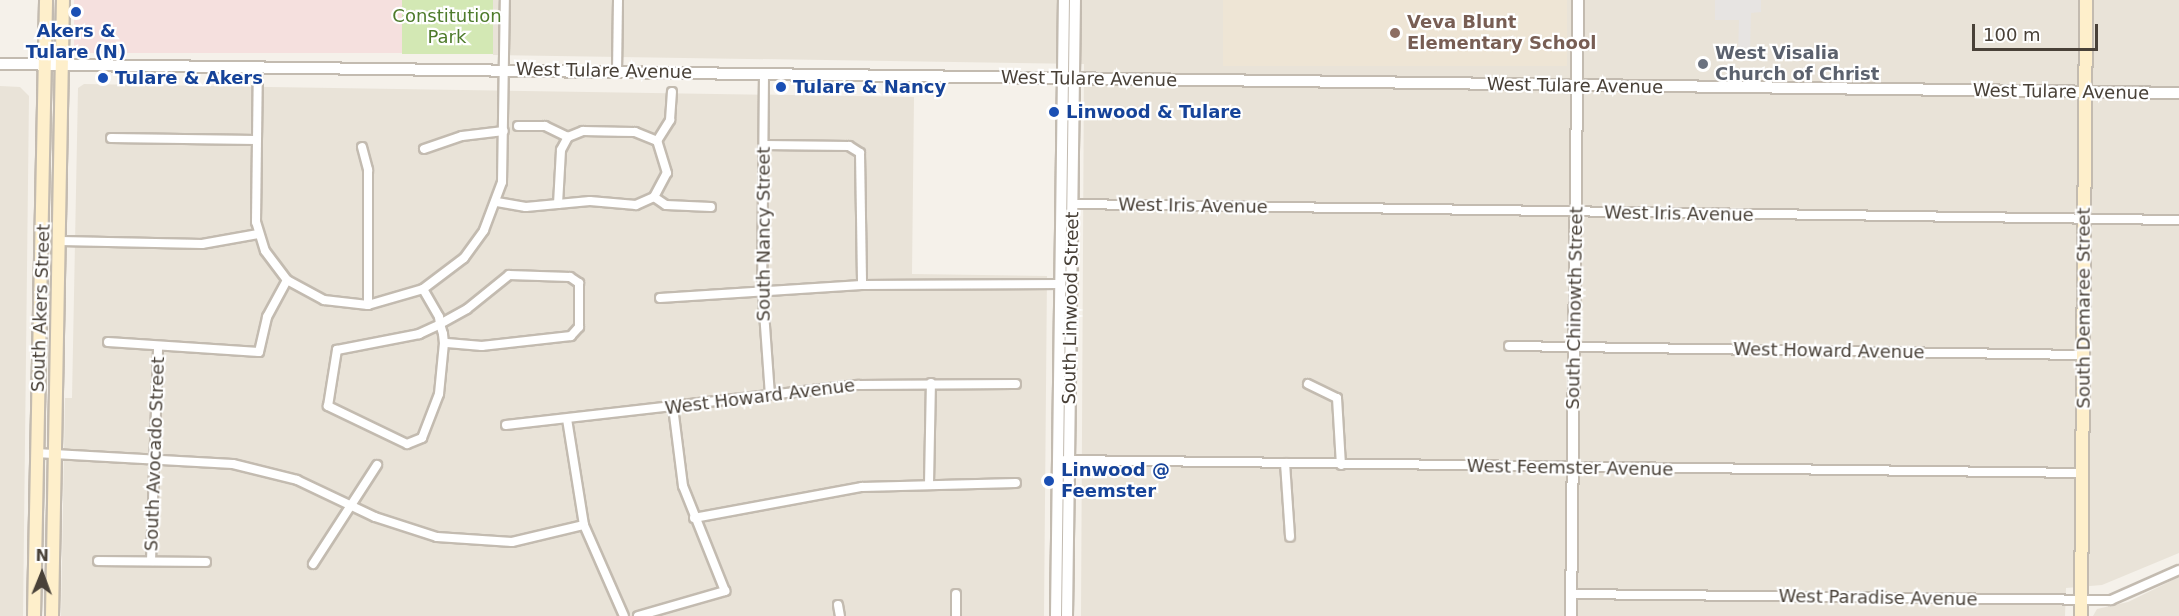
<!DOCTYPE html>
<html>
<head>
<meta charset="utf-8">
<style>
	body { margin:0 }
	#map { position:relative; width:2179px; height:616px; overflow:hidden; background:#f5f1ea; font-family:"DejaVu Sans",sans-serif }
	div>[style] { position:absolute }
	.residential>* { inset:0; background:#e9e3d8 }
	.education>* { inset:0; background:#eee5d5; transform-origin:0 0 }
	.medical>* { inset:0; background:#f5e0de; transform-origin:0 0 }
	.green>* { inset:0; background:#d3e8b4; transform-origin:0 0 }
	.parking>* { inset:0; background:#e7e4e2 }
	.roads { filter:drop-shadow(2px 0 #c3bbb0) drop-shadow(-2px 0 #c3bbb0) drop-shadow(0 2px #c3bbb0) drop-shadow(0 -2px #c3bbb0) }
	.minor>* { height:8px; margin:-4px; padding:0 4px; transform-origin:4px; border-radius:4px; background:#fff }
	.tertiary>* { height:10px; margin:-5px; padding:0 5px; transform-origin:5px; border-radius:5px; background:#fff }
	.secondary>* { height:12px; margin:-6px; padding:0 6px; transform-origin:6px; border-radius:6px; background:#feefcb }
	.dots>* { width:16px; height:16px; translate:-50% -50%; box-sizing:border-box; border:3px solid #fff; border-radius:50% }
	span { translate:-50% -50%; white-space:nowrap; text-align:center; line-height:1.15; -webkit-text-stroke:4.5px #fff; paint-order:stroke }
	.park-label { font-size:18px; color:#4e7b2b }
	.education-label { font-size:18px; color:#785e54; font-weight:700 }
	.left { translate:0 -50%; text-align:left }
	.transit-label { font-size:18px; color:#164399; font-weight:700 }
	.worship-label { font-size:18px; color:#5b616d; font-weight:700 }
	.street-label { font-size:18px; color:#494138 }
	.north { position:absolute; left:12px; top:544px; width:60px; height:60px; -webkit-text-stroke:4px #fff; paint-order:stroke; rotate:1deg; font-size:16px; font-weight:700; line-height:24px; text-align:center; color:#494138 }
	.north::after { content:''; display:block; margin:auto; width:21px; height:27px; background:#494138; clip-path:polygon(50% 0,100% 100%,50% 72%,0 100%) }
	.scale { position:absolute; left:1972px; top:24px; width:126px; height:27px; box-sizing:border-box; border:3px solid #494138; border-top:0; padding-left:8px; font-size:18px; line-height:21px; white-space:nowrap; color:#494138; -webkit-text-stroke:4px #fff; paint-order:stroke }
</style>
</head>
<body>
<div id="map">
	<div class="residential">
		<i style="clip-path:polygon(493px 0,2179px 0,2179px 553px,2102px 585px,2066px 588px,2065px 616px,1081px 616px,1084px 64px,493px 55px)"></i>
		<i style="clip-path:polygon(84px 84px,914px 97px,912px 274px,1047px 276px,1044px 616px,61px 616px,65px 398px,72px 398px,78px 88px)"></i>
		<i style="clip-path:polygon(0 86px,20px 87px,29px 96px,23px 616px,0 616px)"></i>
		<i style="clip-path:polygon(2179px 577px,2179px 616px,2093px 616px,2097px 609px,2128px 602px)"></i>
	</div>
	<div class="education">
		<i style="left:1223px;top:0;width:344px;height:66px"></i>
	</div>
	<div class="medical">
		<i style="left:74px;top:0;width:328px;height:53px"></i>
	</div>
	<div class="green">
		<i style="left:402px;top:0;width:91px;height:54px"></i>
	</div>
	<div class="parking">
		<i style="clip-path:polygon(1715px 0,1761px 0,1761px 12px,1751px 13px,1750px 54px,1738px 54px,1739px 20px,1715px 20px)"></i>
	</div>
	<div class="roads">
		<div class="minor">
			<i style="left:617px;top:72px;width:72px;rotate:-89.2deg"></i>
			<i style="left:764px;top:73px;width:211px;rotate:90.5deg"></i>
			<i style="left:762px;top:284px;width:111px;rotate:85.9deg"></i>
			<i style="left:518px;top:126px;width:27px"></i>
			<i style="left:545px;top:126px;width:25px;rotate:26deg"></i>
			<i style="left:568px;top:137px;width:16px;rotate:-22deg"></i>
			<i style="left:583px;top:131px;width:52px;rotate:1.1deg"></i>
			<i style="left:635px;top:132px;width:24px;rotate:22deg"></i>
			<i style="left:111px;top:138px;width:145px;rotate:0.8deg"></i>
			<i style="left:764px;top:145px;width:85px;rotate:0.7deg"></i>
			<i style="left:849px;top:146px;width:13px;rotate:32deg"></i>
			<i style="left:860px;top:153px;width:132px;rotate:89.1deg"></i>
			<i style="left:362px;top:147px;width:24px;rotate:75deg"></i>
			<i style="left:368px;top:170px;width:135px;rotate:90deg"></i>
			<i style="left:424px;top:149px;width:40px;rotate:-18.9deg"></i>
			<i style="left:462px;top:136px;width:42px;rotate:-6.8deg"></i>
			<i style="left:654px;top:197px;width:27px;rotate:-62deg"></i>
			<i style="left:667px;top:173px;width:34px;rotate:-107deg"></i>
			<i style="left:657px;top:141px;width:25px;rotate:-58deg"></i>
			<i style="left:670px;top:120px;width:28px;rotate:-86deg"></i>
			<i style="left:497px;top:202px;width:29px;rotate:10deg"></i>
			<i style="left:526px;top:207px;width:64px;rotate:-5.4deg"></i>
			<i style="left:590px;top:201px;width:46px;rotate:5deg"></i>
			<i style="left:636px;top:205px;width:20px;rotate:-24deg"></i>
			<i style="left:654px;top:197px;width:14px;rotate:34deg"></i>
			<i style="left:666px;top:205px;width:45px;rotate:2.5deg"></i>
			<i style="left:558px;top:204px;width:54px;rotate:-86.8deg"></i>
			<i style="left:561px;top:150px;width:15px;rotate:-62deg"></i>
			<i style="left:1072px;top:204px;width:1107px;rotate:0.83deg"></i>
			<i style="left:61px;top:241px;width:141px;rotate:1.2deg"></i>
			<i style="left:202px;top:244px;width:57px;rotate:-10.1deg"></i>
			<i style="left:287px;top:280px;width:42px;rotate:28.4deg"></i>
			<i style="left:324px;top:300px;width:44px;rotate:6.5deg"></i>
			<i style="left:368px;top:305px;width:57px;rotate:-16.2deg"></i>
			<i style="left:423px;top:289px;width:51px;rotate:-37.1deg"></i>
			<i style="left:464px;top:258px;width:34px;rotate:-54deg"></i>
			<i style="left:484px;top:230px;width:51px;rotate:-69.4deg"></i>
			<i style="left:502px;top:182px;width:182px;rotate:-89.1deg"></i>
			<i style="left:423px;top:289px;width:32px;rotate:60deg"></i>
			<i style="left:439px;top:317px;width:7px;rotate:82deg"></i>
			<i style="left:440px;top:324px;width:10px;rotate:73deg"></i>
			<i style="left:443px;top:334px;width:9px;rotate:84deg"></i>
			<i style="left:444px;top:343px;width:51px;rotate:95.6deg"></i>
			<i style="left:439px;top:394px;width:47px;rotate:111.1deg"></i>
			<i style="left:422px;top:438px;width:16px;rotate:158deg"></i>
			<i style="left:407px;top:444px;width:88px;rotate:-154.3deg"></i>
			<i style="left:328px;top:406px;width:57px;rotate:-80.9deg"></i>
			<i style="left:337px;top:350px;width:84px;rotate:-11deg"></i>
			<i style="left:419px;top:334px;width:23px;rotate:-25deg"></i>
			<i style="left:440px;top:324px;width:31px;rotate:-29deg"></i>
			<i style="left:467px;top:309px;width:54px;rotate:-39deg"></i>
			<i style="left:509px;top:275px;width:61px;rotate:1.9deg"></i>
			<i style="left:570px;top:277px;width:11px;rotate:34deg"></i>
			<i style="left:579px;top:283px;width:44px;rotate:90deg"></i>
			<i style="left:579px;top:327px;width:12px;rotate:132deg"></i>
			<i style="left:571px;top:336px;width:90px;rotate:173.6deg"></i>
			<i style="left:482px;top:346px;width:38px;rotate:-175deg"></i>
			<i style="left:660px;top:298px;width:202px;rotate:-3.7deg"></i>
			<i style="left:862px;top:285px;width:198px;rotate:-0.3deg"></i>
			<i style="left:108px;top:342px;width:151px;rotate:3.8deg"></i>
			<i style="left:259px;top:352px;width:36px;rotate:-77deg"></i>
			<i style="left:267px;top:317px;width:42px;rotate:-61.6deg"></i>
			<i style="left:287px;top:280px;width:36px;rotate:-127deg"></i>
			<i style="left:265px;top:251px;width:30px;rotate:-107deg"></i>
			<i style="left:256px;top:222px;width:155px;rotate:-89.3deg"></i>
			<i style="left:1509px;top:346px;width:575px;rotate:0.9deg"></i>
			<i style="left:1308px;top:384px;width:32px;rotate:26deg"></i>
			<i style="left:1337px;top:398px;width:67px;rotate:86.6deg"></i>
			<i style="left:567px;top:419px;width:107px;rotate:80.9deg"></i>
			<i style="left:584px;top:525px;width:99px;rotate:66.3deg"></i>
			<i style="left:506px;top:425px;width:355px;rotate:-6.5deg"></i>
			<i style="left:859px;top:385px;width:157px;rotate:-0.4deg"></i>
			<i style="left:36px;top:453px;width:197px;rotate:3.2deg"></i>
			<i style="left:233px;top:464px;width:66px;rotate:14deg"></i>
			<i style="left:297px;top:480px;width:86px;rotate:25.4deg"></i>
			<i style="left:375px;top:517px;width:65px;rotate:17.9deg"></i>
			<i style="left:437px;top:537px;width:75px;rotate:3.8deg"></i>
			<i style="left:512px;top:542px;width:74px;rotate:-13.3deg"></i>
			<i style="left:1065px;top:460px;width:1017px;rotate:0.73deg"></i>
			<i style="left:1285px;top:463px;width:74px;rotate:86.1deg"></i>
			<i style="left:929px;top:484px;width:101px;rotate:-88.9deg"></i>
			<i style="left:694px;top:518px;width:171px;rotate:-10.5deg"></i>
			<i style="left:862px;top:487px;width:154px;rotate:-1.5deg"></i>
			<i style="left:98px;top:561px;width:108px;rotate:0.5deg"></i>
			<i style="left:151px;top:561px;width:213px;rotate:-88.1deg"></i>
			<i style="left:313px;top:564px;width:118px;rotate:-57.1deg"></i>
			<i style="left:956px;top:594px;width:22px;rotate:90deg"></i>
			<i style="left:1571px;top:594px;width:540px;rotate:0.64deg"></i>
			<i style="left:2111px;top:600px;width:74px;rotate:-23.8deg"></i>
			<i style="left:838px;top:605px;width:11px;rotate:80deg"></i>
			<i style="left:638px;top:616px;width:91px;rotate:-16deg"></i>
			<i style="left:725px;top:591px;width:113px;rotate:-111.8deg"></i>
			<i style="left:683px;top:486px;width:80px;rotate:-97.2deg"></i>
		</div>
		<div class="tertiary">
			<i style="left:0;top:64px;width:2179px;rotate:0.76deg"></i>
			<i style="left:1056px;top:616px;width:616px;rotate:-89.26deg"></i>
			<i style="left:1067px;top:616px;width:616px;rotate:-89.26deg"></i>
			<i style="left:1571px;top:616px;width:616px;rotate:-89.35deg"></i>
		</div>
		<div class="secondary">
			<i style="left:34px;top:616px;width:616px;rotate:-88.88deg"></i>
			<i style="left:52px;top:616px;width:616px;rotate:-88.98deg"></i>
			<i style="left:2081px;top:616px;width:616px;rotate:-89.53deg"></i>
		</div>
	</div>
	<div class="dots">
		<i style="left:76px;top:12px;background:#1a4fb4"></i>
		<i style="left:1395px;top:33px;background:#8d6e63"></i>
		<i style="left:1703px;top:64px;background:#6b7280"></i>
		<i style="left:103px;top:78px;background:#1a4fb4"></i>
		<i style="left:781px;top:87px;background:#1a4fb4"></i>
		<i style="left:1054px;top:112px;background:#1a4fb4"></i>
		<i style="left:1049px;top:481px;background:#1a4fb4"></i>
	</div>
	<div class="park-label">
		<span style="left:447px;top:27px">Constitution<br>Park</span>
	</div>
	<div class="education-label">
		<span class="left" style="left:1407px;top:33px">Veva Blunt<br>Elementary School</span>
	</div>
	<div class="transit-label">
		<span style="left:76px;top:42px">Akers &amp;<br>Tulare (N)</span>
		<span class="left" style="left:115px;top:78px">Tulare &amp; Akers</span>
		<span class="left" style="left:793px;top:87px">Tulare &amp; Nancy</span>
		<span class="left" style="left:1066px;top:112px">Linwood &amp; Tulare</span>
		<span class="left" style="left:1061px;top:481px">Linwood @<br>Feemster</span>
	</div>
	<div class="worship-label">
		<span class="left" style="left:1715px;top:64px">West Visalia<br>Church of Christ</span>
	</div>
	<div class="street-label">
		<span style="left:604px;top:71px;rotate:1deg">West Tulare Avenue</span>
		<span style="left:1089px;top:79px;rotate:1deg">West Tulare Avenue</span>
		<span style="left:1575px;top:86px;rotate:1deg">West Tulare Avenue</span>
		<span style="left:2061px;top:92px;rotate:1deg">West Tulare Avenue</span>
		<span style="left:1193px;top:206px;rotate:1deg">West Iris Avenue</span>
		<span style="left:1679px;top:214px;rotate:1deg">West Iris Avenue</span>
		<span style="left:764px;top:234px;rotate:-90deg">South Nancy Street</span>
		<span style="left:41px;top:308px;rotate:-88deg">South Akers Street</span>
		<span style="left:1071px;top:308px;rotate:-89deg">South Linwood Street</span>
		<span style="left:1575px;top:308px;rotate:-89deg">South Chinowth Street</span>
		<span style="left:2084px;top:308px;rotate:-90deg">South Demaree Street</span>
		<span style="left:1829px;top:351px;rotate:1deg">West Howard Avenue</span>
		<span style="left:760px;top:397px;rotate:-7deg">West Howard Avenue</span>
		<span style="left:155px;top:454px;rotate:-88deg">South Avocado Street</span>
		<span style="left:1570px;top:468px;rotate:1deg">West Feemster Avenue</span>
		<span style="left:1878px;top:598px;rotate:1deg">West Paradise Avenue</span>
	</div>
	<div class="north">N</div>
	<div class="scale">100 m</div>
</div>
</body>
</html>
